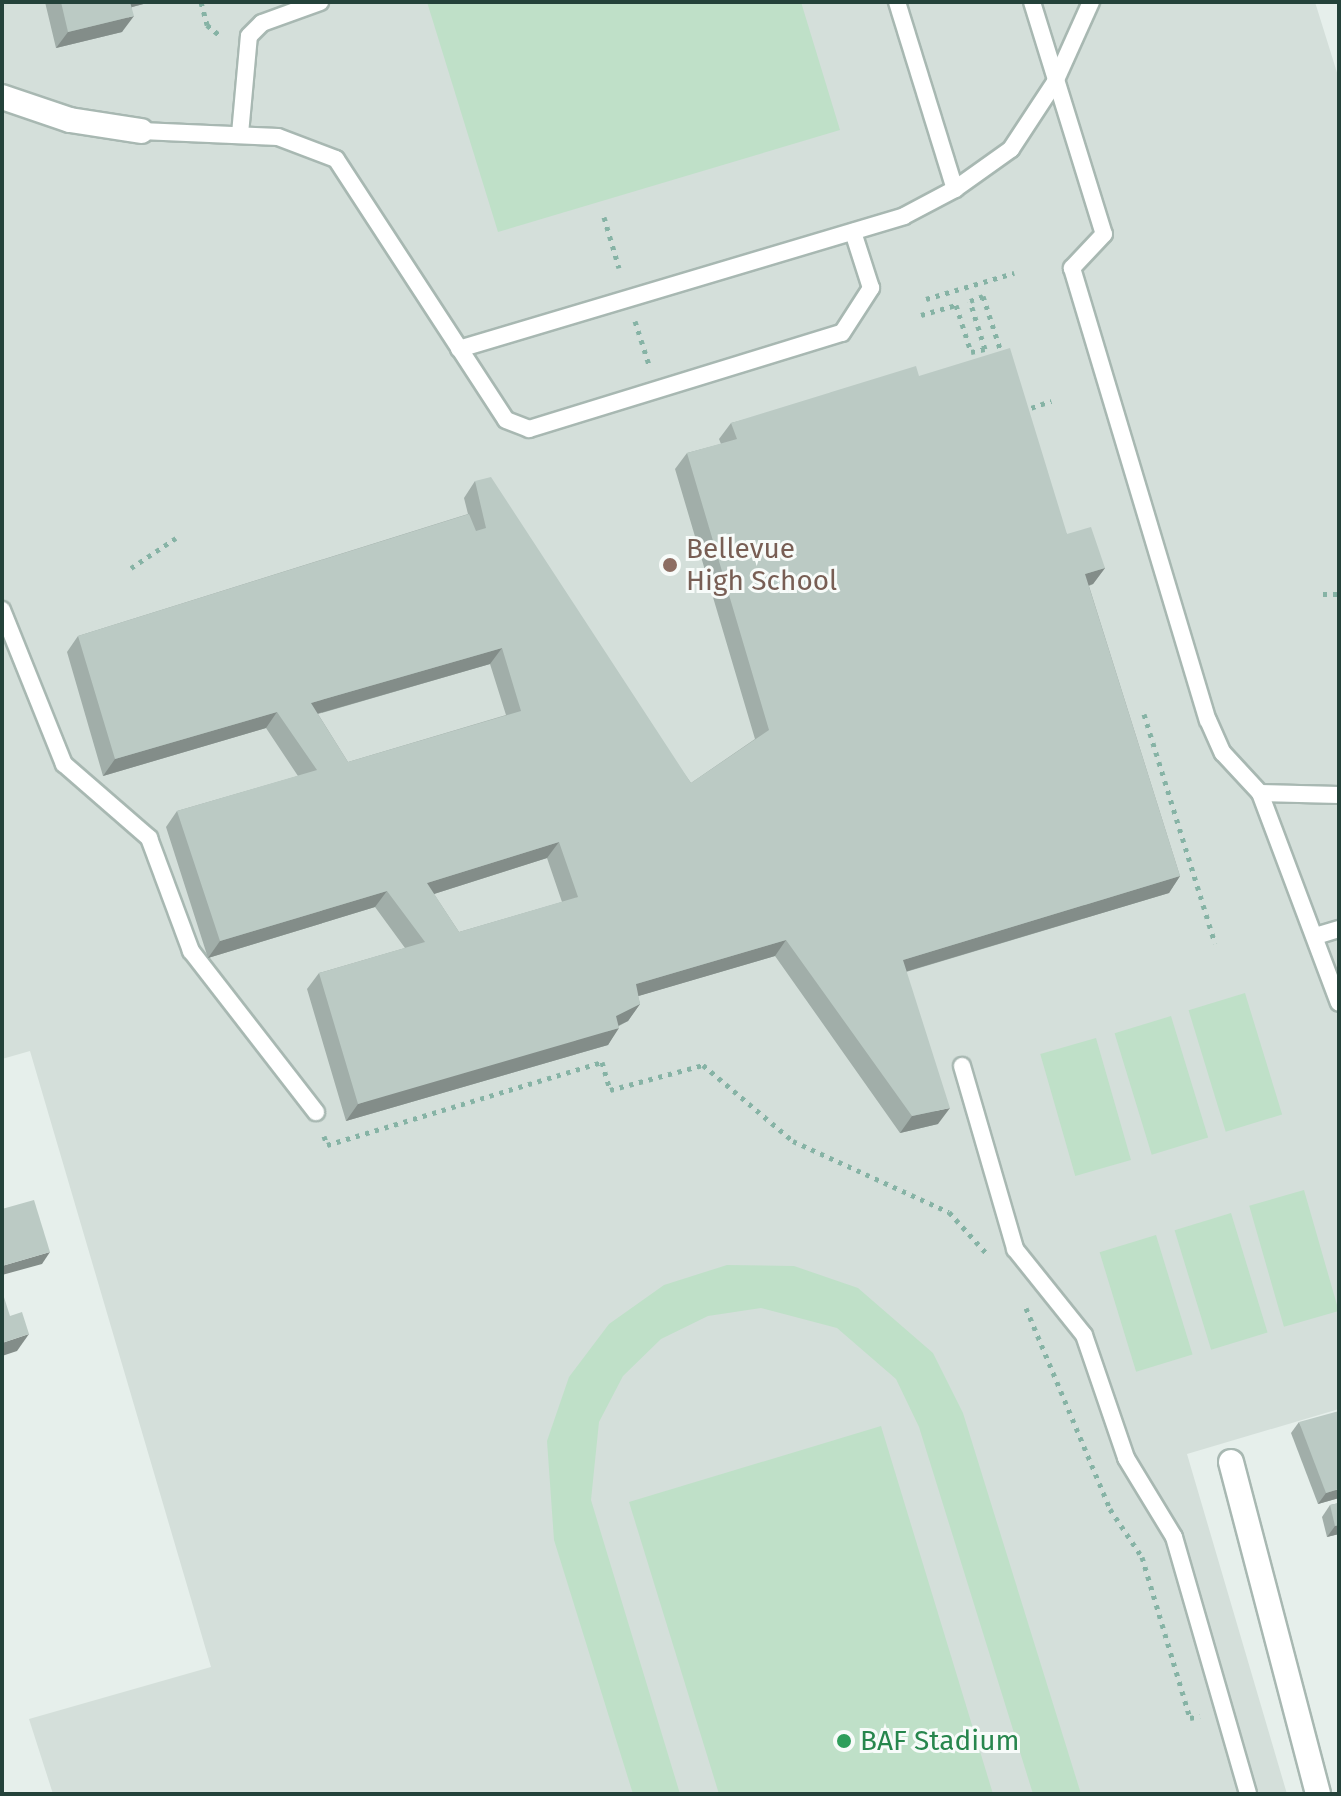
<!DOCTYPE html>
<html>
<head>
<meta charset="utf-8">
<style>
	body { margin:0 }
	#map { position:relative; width:1341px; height:1796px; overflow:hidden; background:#e6efeb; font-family:"Fira Sans",sans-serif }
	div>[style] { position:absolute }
	.built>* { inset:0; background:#d4dfda }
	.green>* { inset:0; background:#bfe0c8; transform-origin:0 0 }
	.path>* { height:5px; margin-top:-2.5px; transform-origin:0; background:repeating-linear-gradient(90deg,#86b3a5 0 4px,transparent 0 10px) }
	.roads { filter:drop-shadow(2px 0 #a8b8b2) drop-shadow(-2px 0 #a8b8b2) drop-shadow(0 2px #a8b8b2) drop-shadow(0 -2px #a8b8b2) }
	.service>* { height:16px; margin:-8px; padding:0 8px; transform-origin:8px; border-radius:8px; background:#fff }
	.minor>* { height:24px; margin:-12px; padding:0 12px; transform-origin:12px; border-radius:12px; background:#fff }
	.wall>* { inset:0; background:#a1aea9 }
	.shaded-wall>* { inset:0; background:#838d89 }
	.building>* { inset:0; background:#bbcac4 }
	.dots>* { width:22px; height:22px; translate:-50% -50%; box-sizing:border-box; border:4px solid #f7fbf9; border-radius:50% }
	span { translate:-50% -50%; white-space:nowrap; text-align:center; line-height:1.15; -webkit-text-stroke:6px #f7fbf9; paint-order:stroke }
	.education-label { font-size:28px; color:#785e54 }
	.left { translate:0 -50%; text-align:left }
	.leisure-label { font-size:28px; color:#27864d }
	.frame { position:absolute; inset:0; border:4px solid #24423a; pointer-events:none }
</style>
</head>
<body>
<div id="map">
	<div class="built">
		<i style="clip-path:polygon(2px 2px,1315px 2px,1339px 79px,1339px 1409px,1187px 1454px,1287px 1794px,53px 1794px,29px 1719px,211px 1667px,30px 1051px,2px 1059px)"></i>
	</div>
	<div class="green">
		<i style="clip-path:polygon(427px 2px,801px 2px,840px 130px,498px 232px)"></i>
		<i style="left:1245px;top:993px;width:127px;height:59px;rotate:73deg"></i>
		<i style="left:1171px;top:1016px;width:127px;height:59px;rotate:73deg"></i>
		<i style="left:1096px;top:1038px;width:127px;height:58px;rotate:74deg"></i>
		<i style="left:1304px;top:1190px;width:126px;height:57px;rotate:74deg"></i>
		<i style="left:1231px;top:1213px;width:125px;height:59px;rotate:73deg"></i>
		<i style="left:1156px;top:1235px;width:125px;height:59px;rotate:73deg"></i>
		<i style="clip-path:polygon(727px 1265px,794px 1266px,858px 1288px,933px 1353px,963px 1413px,1081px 1794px,1033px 1794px,919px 1427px,896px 1379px,837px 1328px,761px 1308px,708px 1316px,661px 1339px,623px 1376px,599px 1422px,591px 1500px,680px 1794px,633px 1794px,554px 1540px,547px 1441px,569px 1377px,609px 1324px,664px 1285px)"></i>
		<i style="clip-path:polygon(881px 1426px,993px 1794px,719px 1794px,629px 1502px)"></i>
	</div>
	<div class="path">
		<i style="left:201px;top:2px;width:24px;rotate:75deg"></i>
		<i style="left:207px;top:25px;width:19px;rotate:39deg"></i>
		<i style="left:604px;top:217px;width:53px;rotate:73.6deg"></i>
		<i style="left:926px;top:299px;width:92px;rotate:-16.5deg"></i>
		<i style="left:921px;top:315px;width:36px;rotate:-16deg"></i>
		<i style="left:956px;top:305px;width:49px;rotate:72.3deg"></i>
		<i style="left:971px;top:352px;width:14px;rotate:-12deg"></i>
		<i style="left:985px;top:349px;width:50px;rotate:-107.4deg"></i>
		<i style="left:970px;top:301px;width:14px;rotate:-21deg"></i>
		<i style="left:983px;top:296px;width:65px;rotate:72.1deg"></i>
		<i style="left:635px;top:321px;width:46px;rotate:72.3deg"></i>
		<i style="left:1022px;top:411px;width:31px;rotate:-19deg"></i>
		<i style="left:131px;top:568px;width:54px;rotate:-33.7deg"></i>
		<i style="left:1323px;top:594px;width:16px"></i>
		<i style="left:1144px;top:714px;width:240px;rotate:72.8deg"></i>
		<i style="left:324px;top:1136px;width:9px;rotate:72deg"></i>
		<i style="left:327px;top:1145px;width:287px;rotate:-16.8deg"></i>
		<i style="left:602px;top:1062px;width:29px;rotate:74deg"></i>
		<i style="left:610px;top:1090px;width:96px;rotate:-15deg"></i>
		<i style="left:703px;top:1065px;width:118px;rotate:40.2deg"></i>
		<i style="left:793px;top:1141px;width:171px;rotate:24.5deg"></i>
		<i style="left:949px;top:1212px;width:58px;rotate:47.8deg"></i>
		<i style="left:1026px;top:1308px;width:218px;rotate:67.3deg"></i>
		<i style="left:1110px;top:1509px;width:58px;rotate:56.3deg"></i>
		<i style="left:1142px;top:1557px;width:168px;rotate:73.4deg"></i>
		<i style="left:1190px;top:1718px;width:10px;rotate:-11deg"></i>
	</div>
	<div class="roads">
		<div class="service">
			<i style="left:897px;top:2px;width:196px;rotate:72.8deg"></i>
			<i style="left:1032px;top:2px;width:243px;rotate:72.8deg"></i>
			<i style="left:1104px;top:234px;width:47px;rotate:133.3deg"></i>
			<i style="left:1072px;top:268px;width:472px;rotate:73.3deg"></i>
			<i style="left:1208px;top:720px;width:36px;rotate:66deg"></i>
			<i style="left:1223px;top:753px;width:54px;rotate:47.2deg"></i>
			<i style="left:1260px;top:793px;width:224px;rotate:69.4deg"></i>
			<i style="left:141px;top:131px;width:137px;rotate:2.5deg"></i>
			<i style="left:278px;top:137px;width:62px;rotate:20.8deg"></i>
			<i style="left:336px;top:159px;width:311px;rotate:56.9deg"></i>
			<i style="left:506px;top:420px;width:25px;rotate:21deg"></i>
			<i style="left:529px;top:429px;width:327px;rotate:-17.1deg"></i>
			<i style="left:842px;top:333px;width:54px;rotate:-57.2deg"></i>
			<i style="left:871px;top:288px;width:59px;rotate:-107.8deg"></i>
			<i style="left:240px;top:134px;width:98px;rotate:-84.8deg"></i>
			<i style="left:249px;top:36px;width:18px;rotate:-45deg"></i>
			<i style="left:262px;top:23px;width:62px;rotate:-19.9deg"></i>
			<i style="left:459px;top:349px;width:464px;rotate:-16.6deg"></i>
			<i style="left:904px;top:216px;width:58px;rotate:-27.9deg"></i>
			<i style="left:955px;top:189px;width:69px;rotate:-35.5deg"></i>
			<i style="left:1011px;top:149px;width:80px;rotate:-56.7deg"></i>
			<i style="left:1055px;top:82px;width:88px;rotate:-65.8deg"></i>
			<i style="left:2px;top:610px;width:166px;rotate:68.1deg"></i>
			<i style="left:64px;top:764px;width:113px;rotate:41deg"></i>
			<i style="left:149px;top:838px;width:121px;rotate:69.6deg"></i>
			<i style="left:191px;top:951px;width:204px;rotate:52.2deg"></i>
			<i style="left:1260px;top:793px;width:79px;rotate:1.5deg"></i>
			<i style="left:1319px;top:935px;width:21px;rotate:-17deg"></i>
			<i style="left:962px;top:1066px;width:191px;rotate:73.8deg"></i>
			<i style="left:1015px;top:1249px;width:110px;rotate:51.3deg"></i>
			<i style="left:1084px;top:1335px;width:130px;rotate:71.1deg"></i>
			<i style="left:1126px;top:1458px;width:92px;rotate:58.7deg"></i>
			<i style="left:1174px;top:1537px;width:267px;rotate:73.9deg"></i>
		</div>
		<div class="minor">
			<i style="left:2px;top:97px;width:72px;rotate:18.7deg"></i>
			<i style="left:70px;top:120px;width:72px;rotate:8.8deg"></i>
			<i style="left:1231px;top:1462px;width:343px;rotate:75.3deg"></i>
		</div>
	</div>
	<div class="wall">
		<i style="clip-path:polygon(45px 2px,151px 2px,132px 7px,122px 32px,56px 48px)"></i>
		<i style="clip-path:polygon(evenodd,919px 376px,1067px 534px,1105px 568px,1093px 584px,1089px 586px,1180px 876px,1169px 893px,906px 972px,938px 1124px,900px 1133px,775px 956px,638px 996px,640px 1004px,628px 1021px,619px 1026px,608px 1045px,346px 1121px,307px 989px,319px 973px,405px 948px,375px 907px,208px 958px,166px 827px,177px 811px,298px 776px,266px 728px,103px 776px,67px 652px,78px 636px,468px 514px,464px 498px,475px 481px,691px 783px,755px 739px,675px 469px,687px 453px,721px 444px,719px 439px,731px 423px,919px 376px,490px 664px,506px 715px,348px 762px,318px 714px,490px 664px,919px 376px,547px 858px,562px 902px,459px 932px,434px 894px,547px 858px)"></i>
		<i style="clip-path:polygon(1299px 1422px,1339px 1498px,1318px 1504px,1291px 1433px)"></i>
		<i style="clip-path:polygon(1339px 1503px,1339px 1534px,1327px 1537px,1322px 1517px,1330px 1505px)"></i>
	</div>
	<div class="shaded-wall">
		<i style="clip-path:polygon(123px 2px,151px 2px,117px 11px)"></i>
		<i style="clip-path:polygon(134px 16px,122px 32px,56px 48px,68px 32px)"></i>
		<i style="clip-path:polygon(1105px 568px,1093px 584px,1073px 590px,1085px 574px)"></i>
		<i style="clip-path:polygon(502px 648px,490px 664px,299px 719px,311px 703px)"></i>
		<i style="clip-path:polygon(277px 712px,266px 728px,103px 776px,115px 759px)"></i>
		<i style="clip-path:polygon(559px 842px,547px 858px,415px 900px,427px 883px)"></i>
		<i style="clip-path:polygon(1180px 876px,1169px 893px,891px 976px,903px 960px)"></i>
		<i style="clip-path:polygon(387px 891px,375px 907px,208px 958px,220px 941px)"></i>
		<i style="clip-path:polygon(786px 940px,775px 956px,625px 1000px,636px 984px)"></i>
		<i style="clip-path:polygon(640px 1004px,628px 1021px,605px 1032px,619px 1028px,608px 1045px,346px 1121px,358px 1104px,616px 1016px)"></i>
		<i style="clip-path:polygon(950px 1108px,938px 1124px,900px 1133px,912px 1116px)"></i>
		<i style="clip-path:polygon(50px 1252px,42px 1264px,2px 1275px,2px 1266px)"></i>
		<i style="clip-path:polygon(29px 1334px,17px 1351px,2px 1356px,2px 1343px)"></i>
		<i style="clip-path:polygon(1339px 1489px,1339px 1498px,1318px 1504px,1326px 1493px)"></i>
		<i style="clip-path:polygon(1339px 1525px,1339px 1534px,1327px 1537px,1335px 1526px)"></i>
	</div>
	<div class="building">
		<i style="clip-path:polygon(61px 2px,130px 2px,134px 16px,68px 32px)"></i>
		<i style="clip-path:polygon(evenodd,1010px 348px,1067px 534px,1091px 527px,1105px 568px,1085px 574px,1180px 876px,903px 960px,950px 1108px,912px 1116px,786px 940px,636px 984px,640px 1004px,616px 1016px,619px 1028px,358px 1104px,319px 973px,425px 942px,387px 891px,220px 941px,177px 811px,317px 770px,277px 712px,115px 759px,78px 636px,469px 514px,476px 531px,486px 528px,475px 481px,491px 477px,691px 783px,769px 730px,687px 453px,737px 439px,731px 423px,916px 366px,919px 376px,1010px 348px,502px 648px,521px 711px,348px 762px,311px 703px,502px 648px,1010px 348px,559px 842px,578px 897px,459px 932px,427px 883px,559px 842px)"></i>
		<i style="clip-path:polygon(34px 1200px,50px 1252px,2px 1266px,2px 1209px)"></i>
		<i style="clip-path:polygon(2px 1291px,10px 1316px,22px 1312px,29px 1334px,2px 1343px)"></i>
		<i style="clip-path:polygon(1339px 1411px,1339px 1489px,1326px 1493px,1299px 1422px)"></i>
		<i style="clip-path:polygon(1339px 1503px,1339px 1525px,1335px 1526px,1330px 1505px)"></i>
	</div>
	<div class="dots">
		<i style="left:670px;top:565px;background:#8d6e63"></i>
		<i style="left:844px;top:1741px;background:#2e9e5b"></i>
	</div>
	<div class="education-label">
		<span class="left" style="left:686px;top:565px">Bellevue<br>High School</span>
	</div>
	<div class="leisure-label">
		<span class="left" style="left:860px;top:1741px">BAF Stadium</span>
	</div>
	<div class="frame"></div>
</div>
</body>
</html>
